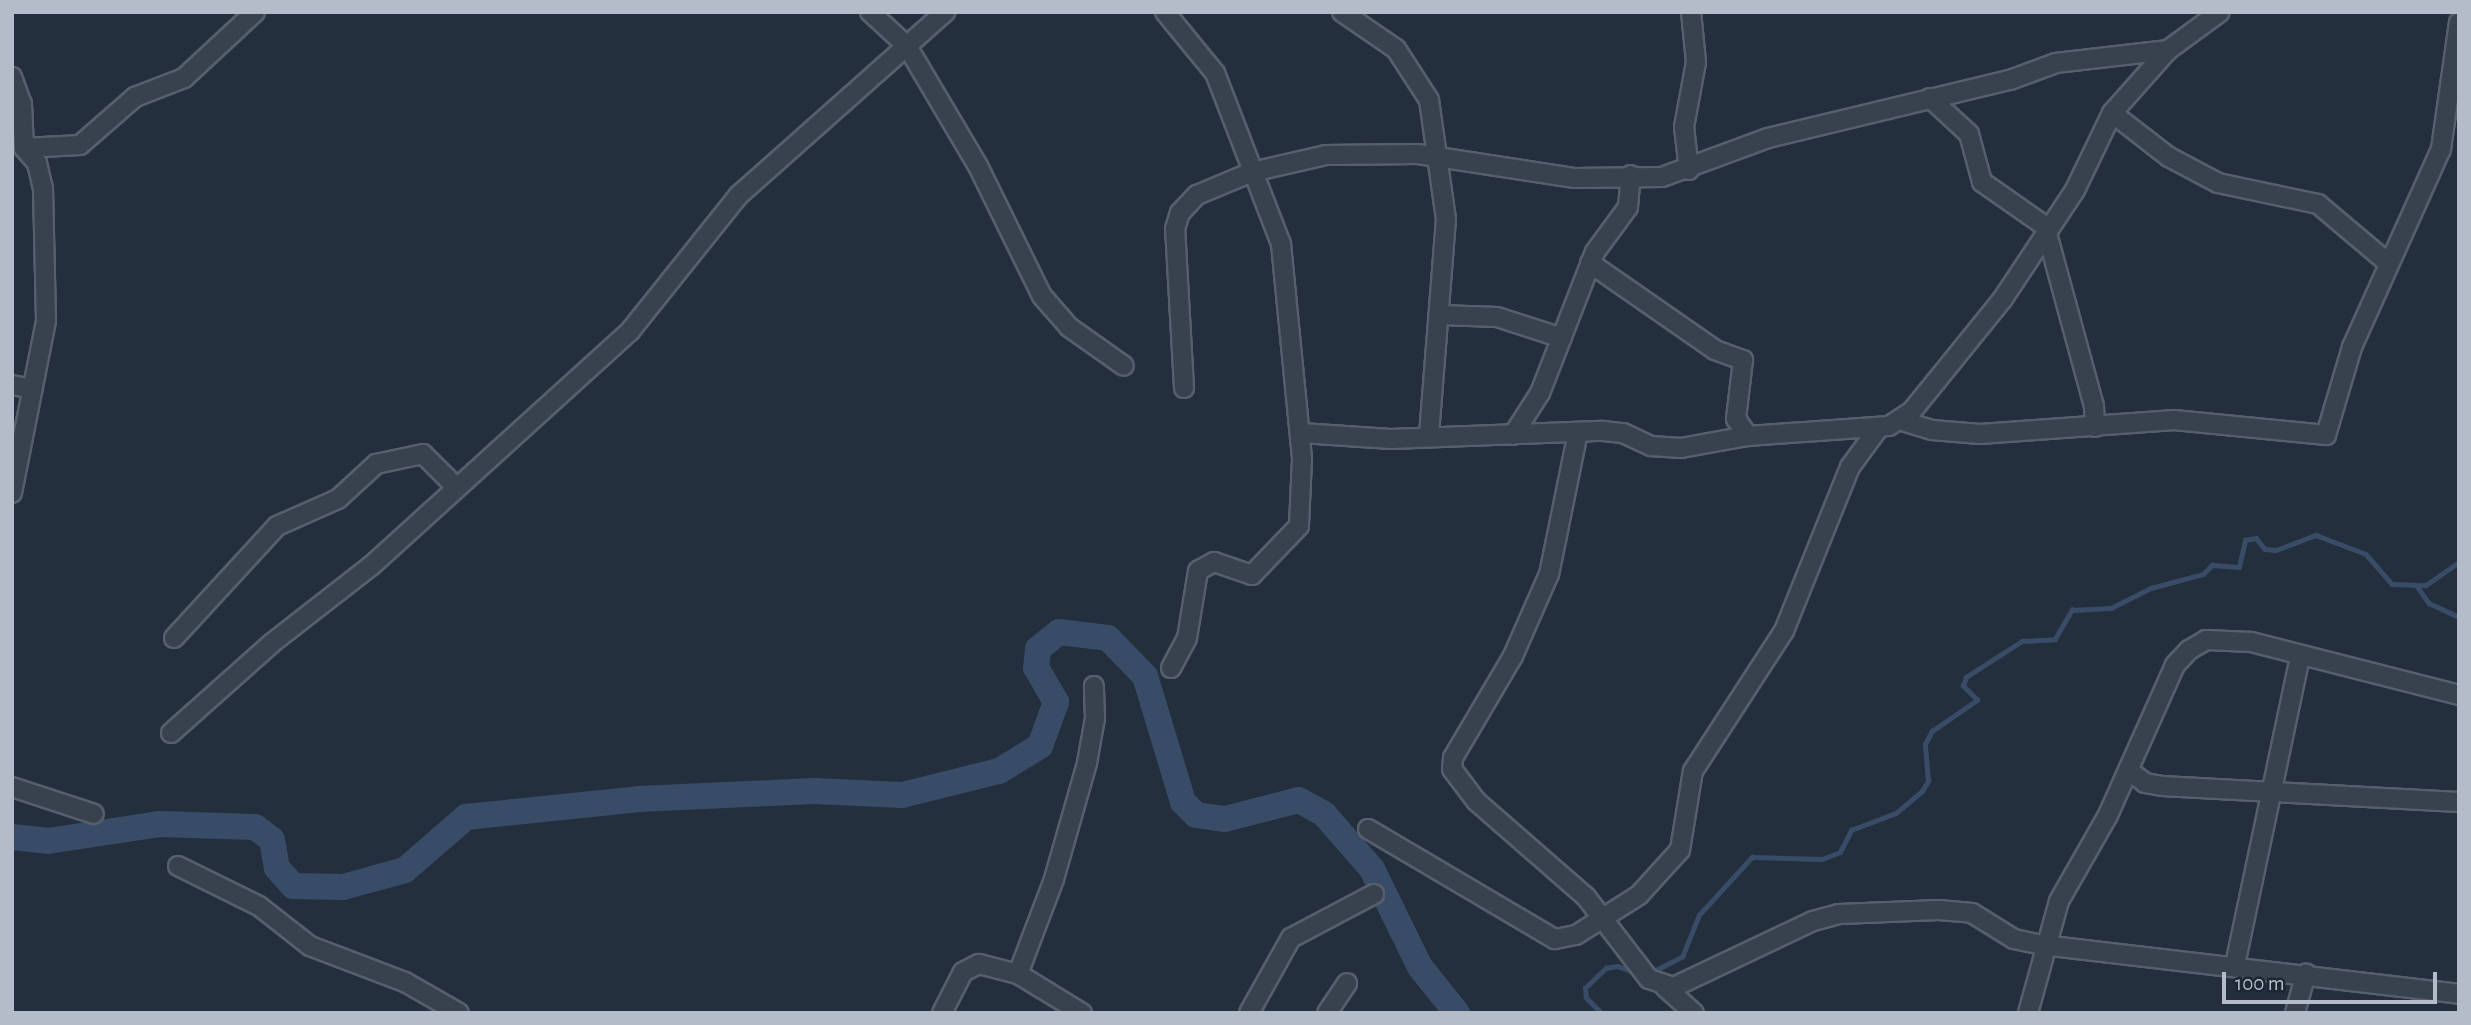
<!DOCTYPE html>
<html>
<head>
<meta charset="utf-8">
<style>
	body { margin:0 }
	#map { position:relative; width:2471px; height:1025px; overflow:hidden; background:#242f3e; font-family:"Alegreya Sans",sans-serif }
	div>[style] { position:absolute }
	.stream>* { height:4.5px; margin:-2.25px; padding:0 2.25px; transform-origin:2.25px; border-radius:2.25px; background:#394c67 }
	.river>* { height:26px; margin:-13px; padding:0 13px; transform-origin:13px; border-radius:13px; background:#394c67 }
	.roads { filter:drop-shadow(2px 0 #565f6c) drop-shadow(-2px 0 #565f6c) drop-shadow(0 2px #565f6c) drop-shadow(0 -2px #565f6c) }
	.minor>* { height:18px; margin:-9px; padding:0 9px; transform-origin:9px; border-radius:9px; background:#38414e }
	span { translate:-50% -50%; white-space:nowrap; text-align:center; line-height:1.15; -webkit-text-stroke:5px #1d2633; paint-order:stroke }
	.frame { position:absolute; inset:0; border:14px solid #b4bcc9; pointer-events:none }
	.scale { position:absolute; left:2222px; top:972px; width:215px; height:32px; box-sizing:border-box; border:4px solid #b4bcc9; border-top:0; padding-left:9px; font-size:21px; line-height:24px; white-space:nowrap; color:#b4bcc9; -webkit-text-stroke:5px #1d2633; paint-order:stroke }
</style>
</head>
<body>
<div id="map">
	<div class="stream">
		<i style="left:2417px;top:586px;width:21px;rotate:55deg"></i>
		<i style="left:2429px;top:603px;width:33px;rotate:25deg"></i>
		<i style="left:1652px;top:972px;width:34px;rotate:-27deg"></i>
		<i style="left:1682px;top:957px;width:45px;rotate:-68deg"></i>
		<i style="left:1699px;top:915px;width:79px;rotate:-47.6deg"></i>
		<i style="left:1752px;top:857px;width:70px;rotate:1.6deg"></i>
		<i style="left:1822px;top:859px;width:19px;rotate:-21deg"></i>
		<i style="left:1840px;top:852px;width:25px;rotate:-63deg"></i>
		<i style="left:1851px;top:830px;width:48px;rotate:-20.7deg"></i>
		<i style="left:1896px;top:813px;width:34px;rotate:-40deg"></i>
		<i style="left:1922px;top:791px;width:12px;rotate:-59deg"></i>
		<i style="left:1928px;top:781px;width:37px;rotate:-95deg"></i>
		<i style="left:1925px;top:744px;width:15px;rotate:-62deg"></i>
		<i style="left:1932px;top:731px;width:55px;rotate:-34.6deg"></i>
		<i style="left:1977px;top:700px;width:20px;rotate:-135deg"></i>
		<i style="left:1963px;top:686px;width:9px;rotate:-72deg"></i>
		<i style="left:1966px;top:677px;width:67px;rotate:-32.7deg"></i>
		<i style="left:2022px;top:641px;width:33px;rotate:-3deg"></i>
		<i style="left:2055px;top:639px;width:34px;rotate:-60deg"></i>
		<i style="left:2072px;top:610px;width:39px;rotate:-3deg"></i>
		<i style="left:2111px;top:608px;width:45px;rotate:-26.6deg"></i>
		<i style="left:2151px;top:588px;width:54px;rotate:-15.1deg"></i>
		<i style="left:2203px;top:574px;width:13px;rotate:-45deg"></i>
		<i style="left:2212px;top:565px;width:27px;rotate:4deg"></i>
		<i style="left:2239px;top:567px;width:28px;rotate:-77deg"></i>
		<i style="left:2245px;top:540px;width:11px;rotate:-10deg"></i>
		<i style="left:2256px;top:538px;width:14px;rotate:51deg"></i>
		<i style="left:2265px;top:549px;width:11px;rotate:5deg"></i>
		<i style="left:2276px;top:550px;width:43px;rotate:-20.6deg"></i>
		<i style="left:2316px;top:535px;width:53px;rotate:20.8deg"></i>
		<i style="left:2366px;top:554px;width:40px;rotate:49deg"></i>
		<i style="left:2392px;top:584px;width:34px;rotate:2deg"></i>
		<i style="left:2426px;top:585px;width:40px;rotate:-34.9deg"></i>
		<i style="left:1601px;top:1013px;width:21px;rotate:-135deg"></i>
		<i style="left:1586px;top:998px;width:10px;rotate:-96deg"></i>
		<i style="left:1585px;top:988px;width:29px;rotate:-44deg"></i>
		<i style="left:1606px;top:968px;width:11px;rotate:-10deg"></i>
		<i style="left:1617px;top:966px;width:21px;rotate:19deg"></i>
	</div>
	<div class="river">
		<i style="left:12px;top:837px;width:36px;rotate:6deg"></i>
		<i style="left:48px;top:841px;width:112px;rotate:-8.7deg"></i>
		<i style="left:159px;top:824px;width:96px;rotate:1.8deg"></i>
		<i style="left:255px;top:827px;width:21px;rotate:37deg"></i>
		<i style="left:272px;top:840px;width:28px;rotate:80deg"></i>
		<i style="left:277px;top:868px;width:24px;rotate:48deg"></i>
		<i style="left:293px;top:886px;width:50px;rotate:1.1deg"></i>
		<i style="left:343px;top:887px;width:64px;rotate:-15.3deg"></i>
		<i style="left:405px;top:870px;width:81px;rotate:-41deg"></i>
		<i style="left:466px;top:817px;width:174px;rotate:-5.9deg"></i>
		<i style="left:639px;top:799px;width:175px;rotate:-2.6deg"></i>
		<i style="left:814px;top:791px;width:88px;rotate:2.6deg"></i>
		<i style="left:902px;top:795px;width:100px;rotate:-13.9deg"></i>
		<i style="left:999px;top:771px;width:48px;rotate:-31.4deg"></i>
		<i style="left:1040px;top:746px;width:47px;rotate:-70deg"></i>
		<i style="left:1056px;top:702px;width:39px;rotate:-120deg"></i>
		<i style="left:1036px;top:668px;width:19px;rotate:-84deg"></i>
		<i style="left:1038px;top:649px;width:27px;rotate:-39deg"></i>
		<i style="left:1059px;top:632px;width:49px;rotate:7deg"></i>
		<i style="left:1108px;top:638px;width:53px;rotate:45.8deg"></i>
		<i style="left:1145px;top:676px;width:132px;rotate:73.2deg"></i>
		<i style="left:1183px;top:802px;width:18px;rotate:45deg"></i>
		<i style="left:1196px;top:815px;width:29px;rotate:8deg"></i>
		<i style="left:1225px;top:819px;width:76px;rotate:-14.4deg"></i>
		<i style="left:1299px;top:800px;width:29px;rotate:29deg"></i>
		<i style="left:1324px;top:814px;width:73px;rotate:48.9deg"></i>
		<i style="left:1372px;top:869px;width:109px;rotate:63.9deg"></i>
		<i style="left:1420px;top:967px;width:59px;rotate:51.2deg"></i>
	</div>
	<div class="roads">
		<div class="minor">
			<i style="left:870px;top:12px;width:50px;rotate:42.6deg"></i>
			<i style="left:907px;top:46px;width:139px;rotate:59.4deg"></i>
			<i style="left:978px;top:166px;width:145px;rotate:63.8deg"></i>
			<i style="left:1042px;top:296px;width:41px;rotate:48.9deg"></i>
			<i style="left:1069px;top:327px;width:67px;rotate:35.3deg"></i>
			<i style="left:1165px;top:12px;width:79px;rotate:50.7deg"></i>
			<i style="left:1215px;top:73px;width:183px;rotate:68.9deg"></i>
			<i style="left:1281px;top:244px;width:216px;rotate:84.4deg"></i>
			<i style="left:1302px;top:459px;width:67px;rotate:92.6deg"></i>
			<i style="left:1299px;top:526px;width:68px;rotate:133.8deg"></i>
			<i style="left:1252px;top:575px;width:40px;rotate:-161.1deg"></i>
			<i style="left:1214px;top:562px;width:18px;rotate:151deg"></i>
			<i style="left:1198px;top:571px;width:68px;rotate:99.3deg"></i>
			<i style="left:1187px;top:638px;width:34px;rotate:118deg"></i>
			<i style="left:1342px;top:12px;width:65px;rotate:34.4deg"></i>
			<i style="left:1396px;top:49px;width:61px;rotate:57.1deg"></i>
			<i style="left:1429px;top:100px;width:120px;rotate:81.9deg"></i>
			<i style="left:1446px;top:219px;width:217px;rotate:94.5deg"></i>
			<i style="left:12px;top:77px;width:29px;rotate:70deg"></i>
			<i style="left:22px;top:104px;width:44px;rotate:87.4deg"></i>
			<i style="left:24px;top:148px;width:20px;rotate:49deg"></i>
			<i style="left:37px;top:163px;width:26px;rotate:77deg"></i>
			<i style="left:43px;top:188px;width:133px;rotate:88.7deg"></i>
			<i style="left:46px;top:321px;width:175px;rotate:101.2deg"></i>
			<i style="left:1930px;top:98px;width:53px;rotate:42.7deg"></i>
			<i style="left:1969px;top:134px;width:50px;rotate:74.8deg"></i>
			<i style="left:1982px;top:182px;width:77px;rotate:34.9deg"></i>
			<i style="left:2045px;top:226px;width:187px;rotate:74.8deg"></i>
			<i style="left:2094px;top:406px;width:21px;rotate:87deg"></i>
			<i style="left:2112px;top:113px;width:72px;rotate:37.7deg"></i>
			<i style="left:2169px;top:157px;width:55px;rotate:28deg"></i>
			<i style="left:2218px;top:183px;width:102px;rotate:11.9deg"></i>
			<i style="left:2318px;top:204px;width:92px;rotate:40.1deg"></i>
			<i style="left:24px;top:148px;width:56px;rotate:-3.1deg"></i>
			<i style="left:80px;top:145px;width:73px;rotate:-41.1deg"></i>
			<i style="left:135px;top:97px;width:53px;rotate:-21.2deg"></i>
			<i style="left:184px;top:78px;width:97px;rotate:-42.9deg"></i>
			<i style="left:1689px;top:170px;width:43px;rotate:-96.6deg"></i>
			<i style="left:1684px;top:127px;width:66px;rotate:-79.5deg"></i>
			<i style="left:1696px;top:62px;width:50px;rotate:-95.7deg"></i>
			<i style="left:1590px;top:263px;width:152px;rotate:34.8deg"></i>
			<i style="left:1715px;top:350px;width:30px;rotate:20deg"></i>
			<i style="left:1743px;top:360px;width:59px;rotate:96.8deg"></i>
			<i style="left:1736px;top:419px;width:21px;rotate:55deg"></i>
			<i style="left:1440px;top:315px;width:57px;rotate:2deg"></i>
			<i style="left:1497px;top:317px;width:68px;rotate:17.9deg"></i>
			<i style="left:12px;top:385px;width:21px;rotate:11deg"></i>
			<i style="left:1184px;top:388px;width:159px;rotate:-93.2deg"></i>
			<i style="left:1175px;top:229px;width:17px;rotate:-73deg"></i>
			<i style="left:1180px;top:213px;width:25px;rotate:-47deg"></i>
			<i style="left:1197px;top:195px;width:60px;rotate:-22.7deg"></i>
			<i style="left:1252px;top:172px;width:76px;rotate:-12.9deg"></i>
			<i style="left:1326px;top:155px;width:92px;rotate:-0.6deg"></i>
			<i style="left:1418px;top:154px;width:159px;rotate:8.7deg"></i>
			<i style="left:1575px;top:178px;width:87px;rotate:-0.7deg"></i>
			<i style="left:1662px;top:177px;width:113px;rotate:-20.2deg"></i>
			<i style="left:1768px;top:138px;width:249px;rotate:-13.5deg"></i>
			<i style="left:2010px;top:80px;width:49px;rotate:-20.3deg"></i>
			<i style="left:2056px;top:63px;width:113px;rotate:-6.6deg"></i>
			<i style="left:1899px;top:420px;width:34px;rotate:17deg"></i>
			<i style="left:1932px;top:430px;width:48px;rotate:4.8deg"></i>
			<i style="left:1980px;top:434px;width:195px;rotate:-4.1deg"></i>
			<i style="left:2174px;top:420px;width:153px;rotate:5.6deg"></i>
			<i style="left:2326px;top:435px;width:92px;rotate:-73.5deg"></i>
			<i style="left:2352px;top:347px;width:217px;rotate:-65.8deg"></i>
			<i style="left:2441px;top:149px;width:128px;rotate:-81.9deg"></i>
			<i style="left:1578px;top:432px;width:145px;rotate:101.5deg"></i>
			<i style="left:1549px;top:574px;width:90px;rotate:113.7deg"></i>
			<i style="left:1513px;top:656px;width:118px;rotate:120.5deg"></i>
			<i style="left:1453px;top:758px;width:11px;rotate:95deg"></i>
			<i style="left:1452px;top:769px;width:40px;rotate:53deg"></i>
			<i style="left:1476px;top:801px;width:146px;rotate:41.1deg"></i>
			<i style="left:1586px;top:897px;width:103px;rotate:52.5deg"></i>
			<i style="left:1649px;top:979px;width:26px;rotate:18deg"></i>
			<i style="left:1674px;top:987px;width:154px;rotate:-25.4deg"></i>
			<i style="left:1813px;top:921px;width:27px;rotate:-15deg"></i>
			<i style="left:1839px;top:914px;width:100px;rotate:-2.3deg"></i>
			<i style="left:1939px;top:910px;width:33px;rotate:5deg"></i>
			<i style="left:1972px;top:913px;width:49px;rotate:31.8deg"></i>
			<i style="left:2014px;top:939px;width:30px;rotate:12deg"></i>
			<i style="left:2043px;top:945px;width:419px;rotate:6.7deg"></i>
			<i style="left:1301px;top:433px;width:90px;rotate:3.8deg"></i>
			<i style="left:1391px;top:439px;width:212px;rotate:-2.2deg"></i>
			<i style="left:1603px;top:431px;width:20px;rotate:6deg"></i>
			<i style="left:1623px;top:433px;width:31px;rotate:25deg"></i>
			<i style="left:1651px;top:446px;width:30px;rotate:4deg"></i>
			<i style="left:1681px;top:448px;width:68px;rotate:-10.2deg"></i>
			<i style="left:1748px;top:436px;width:141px;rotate:-4.1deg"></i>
			<i style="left:1889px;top:426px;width:27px;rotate:-33deg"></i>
			<i style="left:1912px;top:411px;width:143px;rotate:-51deg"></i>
			<i style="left:2002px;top:300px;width:132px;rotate:-56.4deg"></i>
			<i style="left:2075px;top:190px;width:85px;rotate:-64.3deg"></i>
			<i style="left:2112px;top:113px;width:84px;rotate:-48.4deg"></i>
			<i style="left:2168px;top:50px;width:64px;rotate:-36.2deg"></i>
			<i style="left:1513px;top:435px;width:50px;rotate:-57.3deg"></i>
			<i style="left:1540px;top:393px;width:151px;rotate:-68.7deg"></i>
			<i style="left:1595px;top:252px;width:56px;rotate:-53.7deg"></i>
			<i style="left:1628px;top:207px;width:32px;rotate:-85deg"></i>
			<i style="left:174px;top:638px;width:152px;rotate:-47.4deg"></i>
			<i style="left:277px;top:526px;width:67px;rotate:-23.9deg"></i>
			<i style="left:338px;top:499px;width:52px;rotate:-42.6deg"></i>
			<i style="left:376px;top:464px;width:48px;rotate:-12deg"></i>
			<i style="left:423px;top:454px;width:48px;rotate:45deg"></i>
			<i style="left:171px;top:733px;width:135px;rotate:-41.7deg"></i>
			<i style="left:272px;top:643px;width:125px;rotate:-37.9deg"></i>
			<i style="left:371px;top:566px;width:350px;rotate:-42.2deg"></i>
			<i style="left:630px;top:331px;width:174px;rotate:-51.3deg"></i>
			<i style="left:739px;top:195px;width:276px;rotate:-41.6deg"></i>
			<i style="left:2128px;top:770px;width:21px;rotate:37deg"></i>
			<i style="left:2145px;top:783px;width:17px;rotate:10deg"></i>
			<i style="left:2162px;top:786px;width:297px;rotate:3.1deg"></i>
			<i style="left:12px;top:787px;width:86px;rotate:18.2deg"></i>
			<i style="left:1368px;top:829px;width:217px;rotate:30.5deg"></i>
			<i style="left:1555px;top:939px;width:21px;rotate:-11deg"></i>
			<i style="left:1576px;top:935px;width:75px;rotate:-32.4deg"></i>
			<i style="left:1639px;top:895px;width:61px;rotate:-47.7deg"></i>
			<i style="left:1680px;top:850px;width:80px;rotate:-80.7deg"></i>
			<i style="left:1693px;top:771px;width:167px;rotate:-57deg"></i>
			<i style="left:1784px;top:631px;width:177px;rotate:-68.1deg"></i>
			<i style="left:1850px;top:467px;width:46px;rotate:-53.9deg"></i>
			<i style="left:178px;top:866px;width:90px;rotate:26.3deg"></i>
			<i style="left:259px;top:906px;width:65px;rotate:38.1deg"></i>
			<i style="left:310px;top:946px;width:102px;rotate:20.8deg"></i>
			<i style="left:405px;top:982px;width:62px;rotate:29.9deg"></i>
			<i style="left:2235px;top:965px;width:316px;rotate:-78.1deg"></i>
			<i style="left:1018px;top:974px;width:102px;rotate:-69.2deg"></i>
			<i style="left:1054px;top:879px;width:121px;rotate:-74.1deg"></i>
			<i style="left:1087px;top:763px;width:46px;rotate:-79.9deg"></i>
			<i style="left:1095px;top:718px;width:32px;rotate:-92deg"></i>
			<i style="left:1665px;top:987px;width:39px;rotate:42deg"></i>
			<i style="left:942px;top:1013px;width:46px;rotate:-62.9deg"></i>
			<i style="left:963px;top:972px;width:18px;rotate:-27deg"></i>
			<i style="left:979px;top:964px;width:40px;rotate:14.4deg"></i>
			<i style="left:1018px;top:974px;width:75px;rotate:31.4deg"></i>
			<i style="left:1249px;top:1013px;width:86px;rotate:-60.8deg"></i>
			<i style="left:1291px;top:938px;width:94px;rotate:-27.9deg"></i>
			<i style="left:1327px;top:1013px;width:36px;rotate:-56deg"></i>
			<i style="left:2028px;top:1013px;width:116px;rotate:-74.5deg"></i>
			<i style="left:2059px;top:901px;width:99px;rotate:-60.3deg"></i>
			<i style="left:2108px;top:815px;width:164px;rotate:-65.9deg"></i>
			<i style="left:2175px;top:665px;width:21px;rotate:-47deg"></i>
			<i style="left:2189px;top:650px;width:20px;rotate:-30deg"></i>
			<i style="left:2206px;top:640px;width:45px;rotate:2.5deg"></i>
			<i style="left:2251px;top:642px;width:215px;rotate:14.3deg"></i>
			<i style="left:2295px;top:1013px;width:41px;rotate:-74.6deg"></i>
		</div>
	</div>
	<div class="frame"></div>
	<div class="scale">100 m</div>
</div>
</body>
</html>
